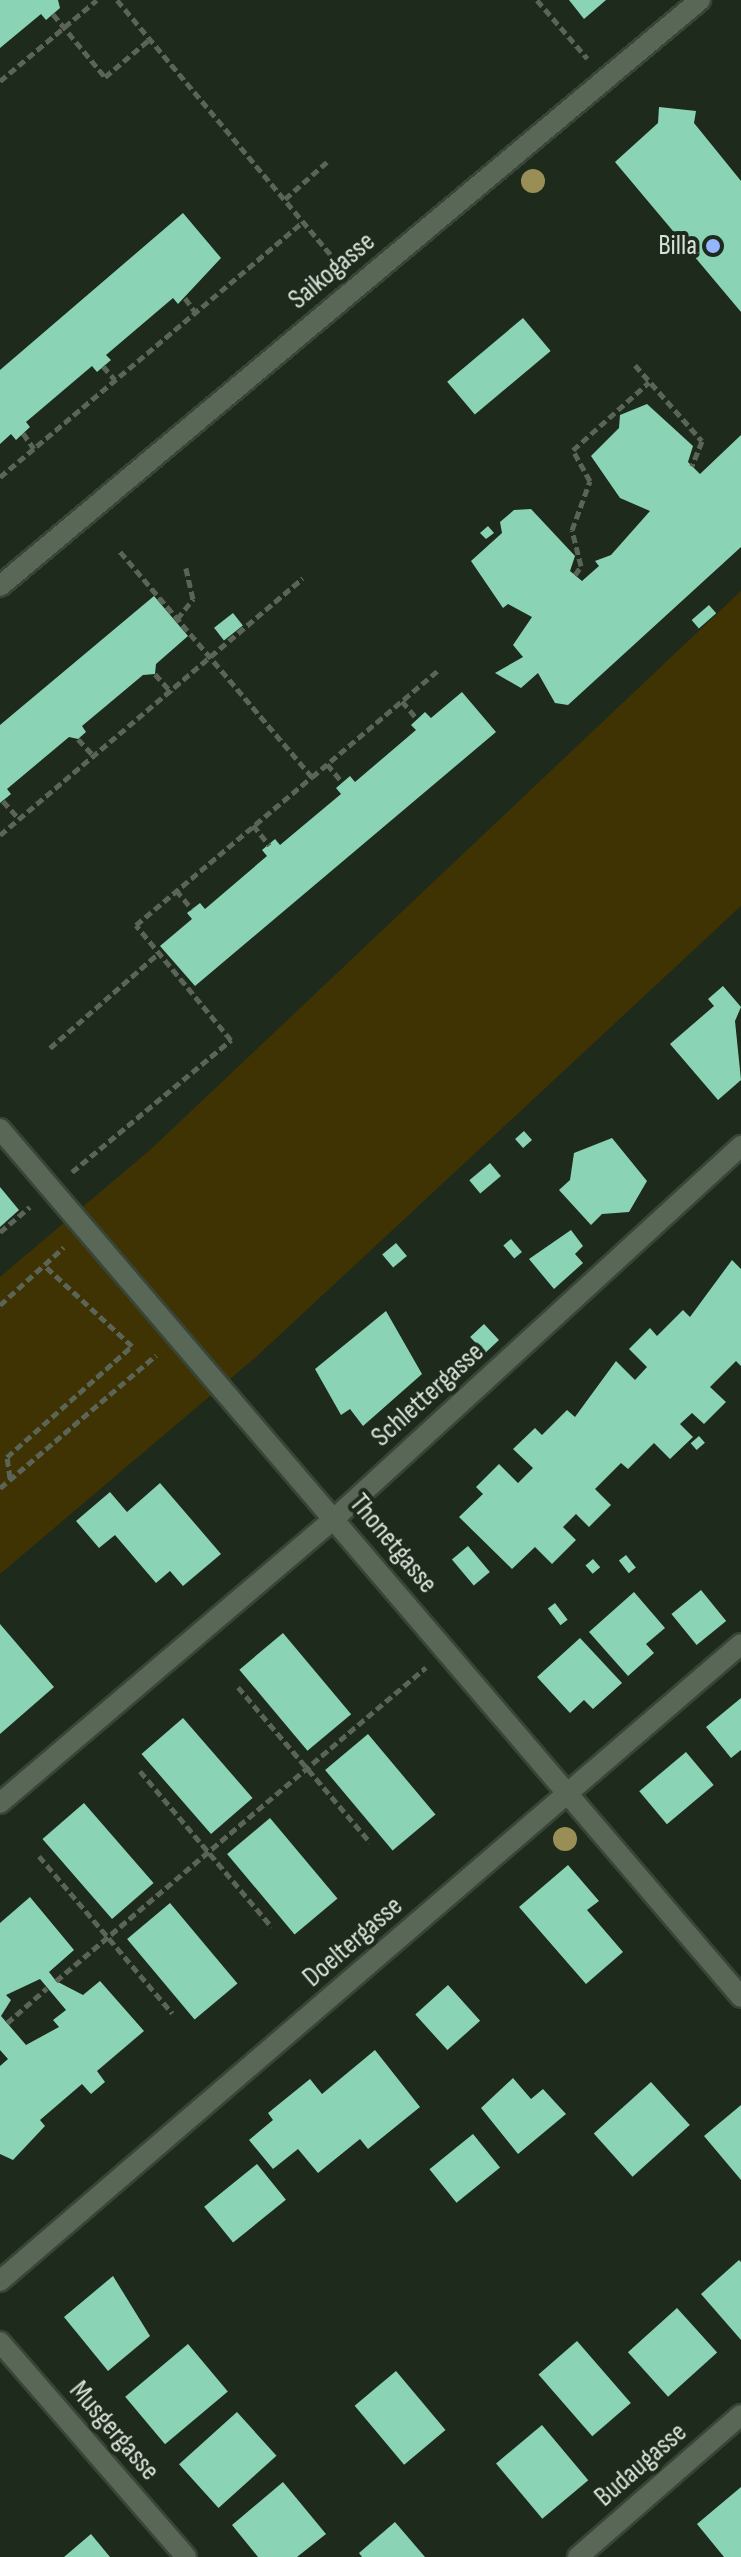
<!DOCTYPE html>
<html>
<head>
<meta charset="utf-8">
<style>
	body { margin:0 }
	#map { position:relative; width:741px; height:2557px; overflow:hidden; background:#1e2a1c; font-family:"Sofia Sans Condensed",sans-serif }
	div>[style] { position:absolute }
	.green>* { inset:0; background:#403303 }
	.building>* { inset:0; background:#8ad4b5; transform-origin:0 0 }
	.path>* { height:5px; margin-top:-2.5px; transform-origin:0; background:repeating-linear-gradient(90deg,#5a6558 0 8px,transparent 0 12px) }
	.roads { filter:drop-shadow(2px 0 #394538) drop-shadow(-2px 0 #394538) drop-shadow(0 2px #394538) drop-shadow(0 -2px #394538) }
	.minor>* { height:20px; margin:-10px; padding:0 10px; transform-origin:10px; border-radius:10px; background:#586756 }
	.trees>* { width:24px; height:24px; margin:-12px; border-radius:50%; background:#998e55 }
	.dots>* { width:22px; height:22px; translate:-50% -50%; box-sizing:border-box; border:4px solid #1e2a1c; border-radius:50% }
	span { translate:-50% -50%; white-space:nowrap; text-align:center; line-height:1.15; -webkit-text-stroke:8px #1e2a1c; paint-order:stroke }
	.poi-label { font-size:28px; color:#d9e2d8 }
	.right { translate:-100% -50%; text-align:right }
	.street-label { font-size:28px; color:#d9e2d8 }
</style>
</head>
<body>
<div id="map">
	<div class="green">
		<i style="clip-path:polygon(741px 591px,741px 906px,256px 1357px,0 1574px,0 1277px,150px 1150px)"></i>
	</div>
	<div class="building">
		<i style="clip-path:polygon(0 0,58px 0,60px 8px,46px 20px,41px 14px,0 48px)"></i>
		<i style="clip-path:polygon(569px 0,606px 0,584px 19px)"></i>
		<i style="clip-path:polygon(659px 107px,696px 111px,694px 123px,741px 181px,741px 312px,615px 162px,658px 123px)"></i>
		<i style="clip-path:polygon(183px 213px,221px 258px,178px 304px,173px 298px,106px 355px,111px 360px,97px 372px,92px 366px,26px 422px,30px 427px,16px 440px,11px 434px,0 444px,0 370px)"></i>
		<i style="left:523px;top:318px;width:43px;height:99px;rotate:50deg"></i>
		<i style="clip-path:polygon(647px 404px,693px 446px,688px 462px,700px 474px,741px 435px,741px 547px,568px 705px,555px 703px,538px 673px,521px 688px,495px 673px,523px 657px,513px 645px,532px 617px,508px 604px,503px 608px,471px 561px,502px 533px,500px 522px,514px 510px,531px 509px,575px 556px,570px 571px,582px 581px,599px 566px,595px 561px,611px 555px,650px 511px,620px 498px,591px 456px,619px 428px,620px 415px)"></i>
		<i style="clip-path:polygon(488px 526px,494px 533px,486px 539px,480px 533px)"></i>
		<i style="clip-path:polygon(154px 596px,188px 636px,156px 664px,155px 674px,143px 675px,82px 726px,86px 732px,78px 739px,69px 737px,7px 789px,11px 794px,0 803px,0 725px)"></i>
		<i style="left:709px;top:605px;width:11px;height:23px;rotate:49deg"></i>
		<i style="left:233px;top:613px;width:16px;height:24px;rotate:52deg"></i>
		<i style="clip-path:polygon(462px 692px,496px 732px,195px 986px,160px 946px,192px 919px,187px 913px,200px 903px,205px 909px,267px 856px,262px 850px,275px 839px,280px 845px,341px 794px,336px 788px,350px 776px,355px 782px,416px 730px,411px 725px,425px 712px,431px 718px)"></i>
		<i style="clip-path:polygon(723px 986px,741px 1007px,735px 1021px,741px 1080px,718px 1100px,670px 1044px,714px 1006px,708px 999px)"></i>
		<i style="left:524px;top:1131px;width:12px;height:12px;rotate:48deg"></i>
		<i style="clip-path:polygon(612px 1138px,647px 1181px,629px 1212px,602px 1214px,591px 1225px,559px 1190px,570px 1180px,574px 1153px)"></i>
		<i style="left:490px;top:1163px;width:17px;height:27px;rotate:50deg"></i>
		<i style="clip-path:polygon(0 1187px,19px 1210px,0 1227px)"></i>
		<i style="clip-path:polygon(571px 1230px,583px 1246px,575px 1254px,583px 1263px,554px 1289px,529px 1259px)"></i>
		<i style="left:511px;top:1239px;width:17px;height:10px;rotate:50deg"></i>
		<i style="left:396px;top:1243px;width:17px;height:18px;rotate:50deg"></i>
		<i style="clip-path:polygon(732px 1260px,741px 1269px,741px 1366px,736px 1361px,710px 1387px,726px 1402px,704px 1424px,692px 1413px,680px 1424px,693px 1437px,670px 1459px,654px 1443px,628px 1469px,621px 1463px,595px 1489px,611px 1505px,589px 1527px,576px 1514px,563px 1527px,576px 1540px,552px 1564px,535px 1547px,512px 1569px,459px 1517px,483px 1494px,476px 1487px,499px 1464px,518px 1483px,533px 1468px,513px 1449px,535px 1428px,542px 1435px,567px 1410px,575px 1417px,616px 1361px,635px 1380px,647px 1367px,629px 1349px,650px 1328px,657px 1336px,683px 1310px,690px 1317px)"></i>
		<i style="clip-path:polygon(386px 1311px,422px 1374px,363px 1426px,350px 1409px,341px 1415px,315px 1369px)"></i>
		<i style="left:484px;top:1324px;width:22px;height:19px;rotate:47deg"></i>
		<i style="left:699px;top:1436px;width:9px;height:11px;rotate:49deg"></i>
		<i style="clip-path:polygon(160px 1483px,221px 1554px,183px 1586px,170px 1571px,156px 1583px,115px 1535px,99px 1548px,76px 1521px,110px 1492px,127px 1512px)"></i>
		<i style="left:468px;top:1546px;width:34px;height:21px;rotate:50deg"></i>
		<i style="left:626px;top:1555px;width:16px;height:9px;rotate:52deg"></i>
		<i style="left:593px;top:1559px;width:11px;height:10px;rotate:49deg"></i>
		<i style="left:701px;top:1590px;width:40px;height:38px;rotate:51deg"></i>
		<i style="clip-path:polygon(634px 1592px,665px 1628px,646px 1644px,654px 1653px,628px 1676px,589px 1632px)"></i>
		<i style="left:555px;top:1603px;width:21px;height:9px;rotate:53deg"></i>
		<i style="clip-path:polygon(0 1624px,54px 1687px,0 1734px)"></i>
		<i style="left:283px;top:1633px;width:106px;height:57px;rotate:50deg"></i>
		<i style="clip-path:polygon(580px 1638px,622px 1683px,593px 1709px,584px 1700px,570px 1713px,537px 1677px)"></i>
		<i style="clip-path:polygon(741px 1698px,741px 1750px,731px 1758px,706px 1727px)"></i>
		<i style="left:183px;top:1718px;width:106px;height:55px;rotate:49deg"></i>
		<i style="left:368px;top:1734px;width:105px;height:56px;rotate:50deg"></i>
		<i style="left:686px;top:1752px;width:43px;height:61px;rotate:50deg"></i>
		<i style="left:84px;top:1803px;width:106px;height:55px;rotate:49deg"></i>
		<i style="left:270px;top:1818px;width:105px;height:56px;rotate:50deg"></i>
		<i style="clip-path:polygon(568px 1865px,599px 1901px,587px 1910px,623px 1952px,586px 1984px,519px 1907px)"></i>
		<i style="clip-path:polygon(evenodd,30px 1897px,74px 1950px,49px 1972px,56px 1981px,83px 1995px,100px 1981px,144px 2031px,97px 2071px,105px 2082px,91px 2094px,82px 2084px,40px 2120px,45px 2126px,13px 2160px,0 2154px,0 2066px,8px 2059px,0 2050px,0 1923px,30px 1897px,40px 1979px,66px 2010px,53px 2020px,59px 2027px,26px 2045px,1px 2016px,11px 2000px,6px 1995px,40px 1979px)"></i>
		<i style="left:170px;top:1903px;width:105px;height:56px;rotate:50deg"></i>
		<i style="left:448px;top:1985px;width:48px;height:44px;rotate:48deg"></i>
		<i style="clip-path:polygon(375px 2050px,420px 2107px,368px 2149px,360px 2139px,318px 2173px,298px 2149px,273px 2169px,249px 2140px,273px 2120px,268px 2113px,310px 2079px,322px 2094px)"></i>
		<i style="clip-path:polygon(513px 2078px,531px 2099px,543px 2089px,566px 2114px,518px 2154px,481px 2108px)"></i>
		<i style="left:651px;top:2082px;width:58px;height:77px;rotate:48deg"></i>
		<i style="clip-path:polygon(741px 2105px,741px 2180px,704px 2136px)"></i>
		<i style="left:473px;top:2134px;width:43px;height:56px;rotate:51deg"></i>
		<i style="left:257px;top:2164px;width:46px;height:68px;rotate:51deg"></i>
		<i style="clip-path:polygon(739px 2260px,741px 2262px,741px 2340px,701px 2294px)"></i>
		<i style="clip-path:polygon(113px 2276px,150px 2336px,108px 2371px,64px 2317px)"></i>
		<i style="left:677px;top:2308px;width:60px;height:66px;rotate:48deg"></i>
		<i style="left:577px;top:2341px;width:82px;height:51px;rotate:49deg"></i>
		<i style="left:188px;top:2344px;width:62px;height:82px;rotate:50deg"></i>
		<i style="left:396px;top:2371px;width:77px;height:54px;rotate:50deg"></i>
		<i style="left:237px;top:2412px;width:59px;height:78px;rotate:48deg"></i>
		<i style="left:542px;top:2425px;width:72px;height:60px;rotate:50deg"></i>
		<i style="clip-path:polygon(283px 2482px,326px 2534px,297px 2557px,258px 2557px,232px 2525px)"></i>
		<i style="clip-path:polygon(741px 2487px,741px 2557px,724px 2557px,697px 2524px)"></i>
		<i style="clip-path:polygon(395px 2522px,425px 2557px,362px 2557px,359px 2553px)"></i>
		<i style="clip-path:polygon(91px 2534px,110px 2557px,64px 2557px)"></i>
	</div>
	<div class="path">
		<i style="left:117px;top:0;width:346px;rotate:50deg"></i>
		<i style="left:537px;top:0;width:77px;rotate:49.2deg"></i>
		<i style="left:53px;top:14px;width:82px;rotate:50.5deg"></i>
		<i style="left:105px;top:77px;width:59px;rotate:-40.2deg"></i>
		<i style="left:0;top:81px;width:126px;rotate:-39.9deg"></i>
		<i style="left:285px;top:199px;width:56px;rotate:-41.4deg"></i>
		<i style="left:185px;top:298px;width:19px;rotate:54deg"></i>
		<i style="left:635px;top:365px;width:101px;rotate:48.6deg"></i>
		<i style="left:702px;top:441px;width:27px;rotate:112deg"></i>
		<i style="left:103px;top:366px;width:18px;rotate:49deg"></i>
		<i style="left:23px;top:433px;width:19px;rotate:55deg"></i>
		<i style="left:0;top:477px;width:396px;rotate:-40.1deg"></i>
		<i style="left:575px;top:575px;width:11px;rotate:-56deg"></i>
		<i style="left:581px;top:566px;width:37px;rotate:-104deg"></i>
		<i style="left:572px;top:530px;width:52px;rotate:-69.8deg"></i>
		<i style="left:590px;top:481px;width:35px;rotate:-119deg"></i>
		<i style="left:573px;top:450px;width:102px;rotate:-41.8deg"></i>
		<i style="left:177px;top:619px;width:26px;rotate:-51deg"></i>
		<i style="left:193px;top:599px;width:32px;rotate:-103deg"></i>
		<i style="left:155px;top:674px;width:25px;rotate:48deg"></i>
		<i style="left:402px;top:701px;width:23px;rotate:50deg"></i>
		<i style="left:78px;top:739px;width:25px;rotate:47deg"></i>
		<i style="left:327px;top:764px;width:23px;rotate:50deg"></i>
		<i style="left:312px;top:777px;width:167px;rotate:-40.2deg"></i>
		<i style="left:3px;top:801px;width:24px;rotate:48deg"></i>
		<i style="left:253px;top:825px;width:26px;rotate:51deg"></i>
		<i style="left:0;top:835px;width:397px;rotate:-40.3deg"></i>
		<i style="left:176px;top:890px;width:25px;rotate:50deg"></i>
		<i style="left:50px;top:1048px;width:145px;rotate:-41.1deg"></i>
		<i style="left:72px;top:1172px;width:207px;rotate:-39.7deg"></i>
		<i style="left:231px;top:1040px;width:149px;rotate:-129.6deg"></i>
		<i style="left:136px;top:925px;width:230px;rotate:-40.1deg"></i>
		<i style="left:312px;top:777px;width:299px;rotate:-130.4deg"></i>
		<i style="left:0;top:1232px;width:39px;rotate:-40deg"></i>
		<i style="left:0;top:1305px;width:86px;rotate:-42.2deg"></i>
		<i style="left:10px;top:1478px;width:21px;rotate:-98deg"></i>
		<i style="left:7px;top:1457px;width:167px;rotate:-41.6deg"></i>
		<i style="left:132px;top:1346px;width:120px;rotate:-137.4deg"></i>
		<i style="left:0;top:1488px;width:205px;rotate:-40.4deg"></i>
		<i style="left:238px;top:1687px;width:204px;rotate:49.6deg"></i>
		<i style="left:140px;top:1771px;width:204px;rotate:49.8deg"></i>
		<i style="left:39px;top:1856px;width:206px;rotate:49.7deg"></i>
		<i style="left:56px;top:1981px;width:485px;rotate:-40.3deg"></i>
		<i style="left:7px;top:2023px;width:53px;rotate:-41.2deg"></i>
	</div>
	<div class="roads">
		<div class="minor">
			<i style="left:0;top:586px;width:913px;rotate:-39.93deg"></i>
			<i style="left:0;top:1129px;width:1141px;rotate:49.51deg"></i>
			<i style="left:0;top:1803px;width:440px;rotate:-40.4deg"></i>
			<i style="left:335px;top:1518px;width:551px;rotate:-42.5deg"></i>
			<i style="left:0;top:2281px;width:977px;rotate:-40.68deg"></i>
			<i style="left:0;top:2342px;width:284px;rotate:49.1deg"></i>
			<i style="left:578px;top:2557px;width:216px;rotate:-41.1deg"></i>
		</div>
	</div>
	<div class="trees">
		<i style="left:533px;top:181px"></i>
		<i style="left:565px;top:1839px"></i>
	</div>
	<div class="dots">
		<i style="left:713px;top:246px;background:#95b6fd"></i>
	</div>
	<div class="poi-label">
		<span class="right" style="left:697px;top:246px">Billa</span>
	</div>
	<div class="street-label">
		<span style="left:332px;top:271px;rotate:-40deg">Saikogasse</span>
		<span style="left:428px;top:1395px;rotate:-42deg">Schlettergasse</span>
		<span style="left:393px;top:1544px;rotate:50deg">Thonetgasse</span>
		<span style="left:353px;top:1942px;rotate:-41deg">Doeltergasse</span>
		<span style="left:114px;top:2431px;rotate:49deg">Musgergasse</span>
		<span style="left:641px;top:2465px;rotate:-41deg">Budaugasse</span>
	</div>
</div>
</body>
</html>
